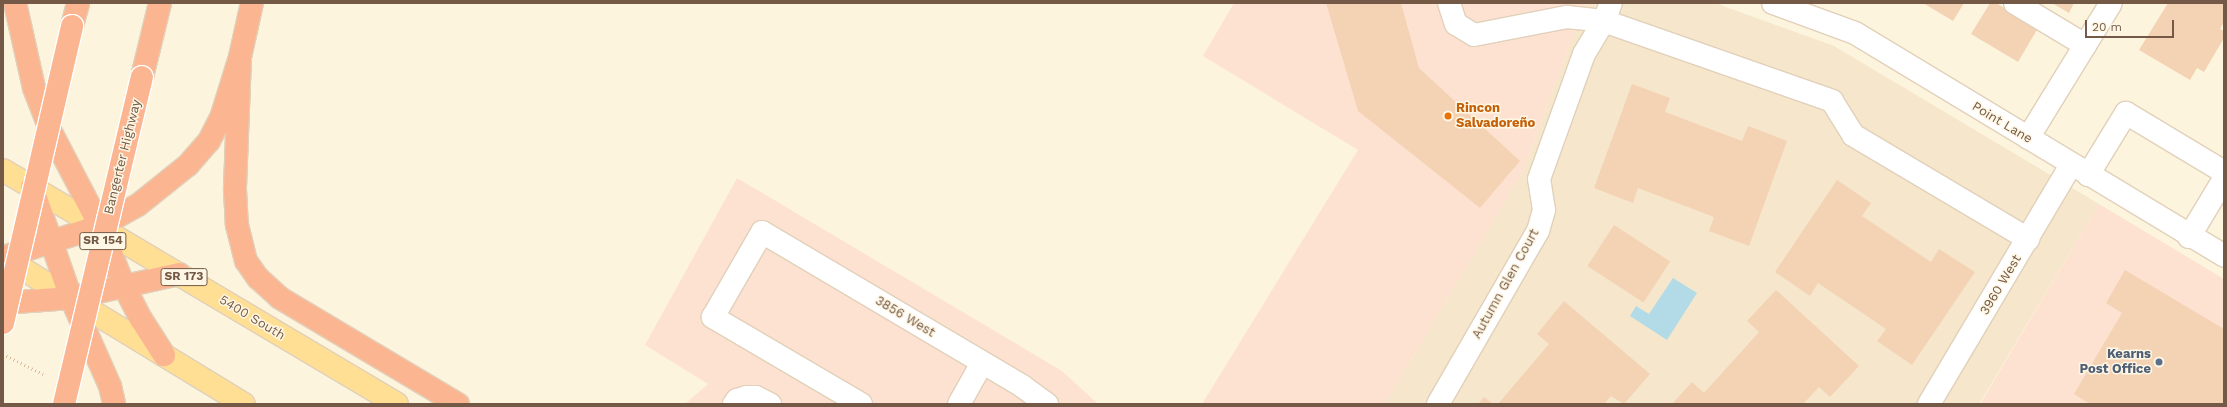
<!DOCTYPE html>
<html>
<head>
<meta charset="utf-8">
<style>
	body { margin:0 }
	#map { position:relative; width:2227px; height:407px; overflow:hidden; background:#fdf4de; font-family:"Work Sans",sans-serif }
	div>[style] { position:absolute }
	.residential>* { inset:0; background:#f5e6cc }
	.commercial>* { inset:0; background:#fee2d1 }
	.water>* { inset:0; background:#b2dbe7 }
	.building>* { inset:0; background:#f4d3b5; transform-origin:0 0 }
	.path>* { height:2.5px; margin-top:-1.25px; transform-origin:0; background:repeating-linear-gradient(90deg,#d8b698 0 1px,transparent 0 4px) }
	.roads { filter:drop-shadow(1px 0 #e1d0ba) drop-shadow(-1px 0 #e1d0ba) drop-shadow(0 1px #e1d0ba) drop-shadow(0 -1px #e1d0ba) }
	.minor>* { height:22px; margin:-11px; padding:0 11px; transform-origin:11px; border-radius:11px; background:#fff }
	.major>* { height:22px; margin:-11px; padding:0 11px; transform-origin:11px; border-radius:11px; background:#ffdf93 }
	.highway>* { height:22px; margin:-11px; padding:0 11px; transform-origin:11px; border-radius:11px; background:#fbb591 }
	.bridges { filter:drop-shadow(1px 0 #fff) drop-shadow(-1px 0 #fff) drop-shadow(0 1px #fff) drop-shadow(0 -1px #fff) }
	.highway-bridge>* { height:22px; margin:-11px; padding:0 11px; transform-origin:11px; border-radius:11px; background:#fbb591 }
	.dots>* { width:11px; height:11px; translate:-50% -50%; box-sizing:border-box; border:2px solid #fff7e5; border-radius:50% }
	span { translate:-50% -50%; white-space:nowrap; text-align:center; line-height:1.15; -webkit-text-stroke:3px #fff7e5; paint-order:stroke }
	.shield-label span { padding:1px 3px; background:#fff7e5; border:1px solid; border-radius:3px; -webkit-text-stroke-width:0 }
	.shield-label { font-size:12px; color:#745a46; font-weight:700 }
	.food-label { font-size:13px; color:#c56008; font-weight:700 }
	.left { translate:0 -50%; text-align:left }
	.street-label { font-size:13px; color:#745a46 }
	.service-label { font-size:13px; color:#4e5e75; font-weight:700 }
	.right { translate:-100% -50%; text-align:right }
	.frame { position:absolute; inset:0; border:4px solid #745a46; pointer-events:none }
	.scale { position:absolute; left:2085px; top:20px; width:89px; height:18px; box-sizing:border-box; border:2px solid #745a46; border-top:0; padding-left:5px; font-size:12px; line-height:14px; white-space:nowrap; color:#745a46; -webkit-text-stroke:3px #fff7e5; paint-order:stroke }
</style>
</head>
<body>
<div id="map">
	<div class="residential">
		<i style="clip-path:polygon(1585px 3px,1715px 3px,1834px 46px,2099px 204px,1979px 404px,1385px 404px,1523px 171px)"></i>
	</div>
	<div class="commercial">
		<i style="clip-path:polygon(1234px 3px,1585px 3px,1523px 171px,1385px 404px,1202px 404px,1358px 150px,1203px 56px)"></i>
		<i style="clip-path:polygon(737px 178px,1062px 371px,1098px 404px,685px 404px,708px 384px,645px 345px)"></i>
		<i style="clip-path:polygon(2099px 204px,2224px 279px,2224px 404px,1980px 404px)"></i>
	</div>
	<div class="water">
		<i style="clip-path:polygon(1673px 278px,1697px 293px,1667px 340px,1630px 316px,1636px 306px,1649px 314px)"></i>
	</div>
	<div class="building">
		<i style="clip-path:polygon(1326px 3px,1401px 3px,1419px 68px,1520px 161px,1480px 208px,1358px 111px)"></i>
		<i style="clip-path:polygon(1923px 3px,1964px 3px,1953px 21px)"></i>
		<i style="clip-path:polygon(1990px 3px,1996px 3px,2038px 28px,2018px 62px,1971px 34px)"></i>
		<i style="clip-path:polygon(2052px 3px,2074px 3px,2069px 13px)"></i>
		<i style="clip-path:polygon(2168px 3px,2224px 3px,2224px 22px,2220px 29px,2224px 31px,2224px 38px,2204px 72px,2197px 68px,2190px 80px,2139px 50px)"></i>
		<i style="clip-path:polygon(1632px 84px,1670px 98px,1665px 112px,1742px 141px,1748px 126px,1787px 141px,1749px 246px,1709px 231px,1714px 217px,1638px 188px,1633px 203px,1594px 188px)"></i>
		<i style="clip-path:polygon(1837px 180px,1871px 203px,1862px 216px,1931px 262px,1939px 249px,1975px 272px,1912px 365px,1877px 341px,1886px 329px,1818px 283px,1810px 296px,1775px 272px)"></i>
		<i style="left:1614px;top:225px;width:67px;height:49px;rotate:33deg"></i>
		<i style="clip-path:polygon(2125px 270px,2224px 329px,2224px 404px,2090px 404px,2074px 394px,2122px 313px,2106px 303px)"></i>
		<i style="clip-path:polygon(1776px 290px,1859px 366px,1830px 397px,1819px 387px,1803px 404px,1672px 404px,1692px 382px,1704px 393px,1759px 332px,1747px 321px)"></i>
		<i style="clip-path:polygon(1564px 301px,1650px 374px,1624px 404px,1611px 396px,1604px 404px,1498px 404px,1549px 344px,1537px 334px)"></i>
		<i style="clip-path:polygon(1484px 397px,1493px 404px,1478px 404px)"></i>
	</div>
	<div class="path">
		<i style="left:3px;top:354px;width:45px;rotate:26.6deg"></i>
	</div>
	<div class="roads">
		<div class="minor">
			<i style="left:1449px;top:3px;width:22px;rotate:72deg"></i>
			<i style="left:1456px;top:24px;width:21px;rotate:31deg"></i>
			<i style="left:1474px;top:35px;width:95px;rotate:-11deg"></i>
			<i style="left:1567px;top:17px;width:37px;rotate:6deg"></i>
			<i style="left:1604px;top:21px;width:242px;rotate:19.3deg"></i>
			<i style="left:1832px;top:101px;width:40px;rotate:58deg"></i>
			<i style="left:1853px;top:135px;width:204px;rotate:30.7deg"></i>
			<i style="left:1773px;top:3px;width:87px;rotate:20.1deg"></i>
			<i style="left:1855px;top:33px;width:431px;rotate:31.1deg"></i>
			<i style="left:2015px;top:3px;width:82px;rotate:31deg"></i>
			<i style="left:2028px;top:138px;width:158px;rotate:-58.4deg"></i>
			<i style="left:2088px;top:175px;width:73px;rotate:-58.5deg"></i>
			<i style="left:2126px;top:113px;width:114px;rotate:31deg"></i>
			<i style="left:2189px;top:237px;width:68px;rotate:-58.9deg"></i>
			<i style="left:734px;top:404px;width:5px;rotate:-53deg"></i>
			<i style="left:737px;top:400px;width:10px;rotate:-17deg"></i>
			<i style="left:747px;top:397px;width:9px"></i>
			<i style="left:756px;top:397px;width:16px;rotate:27deg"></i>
			<i style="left:861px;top:404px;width:172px;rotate:-149.6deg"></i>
			<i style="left:713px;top:317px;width:98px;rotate:-60deg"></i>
			<i style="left:762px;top:232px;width:302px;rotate:30.6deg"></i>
			<i style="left:1022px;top:386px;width:31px;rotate:36deg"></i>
			<i style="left:959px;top:404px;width:47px;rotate:-60.7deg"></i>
			<i style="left:1438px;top:404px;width:200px;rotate:-60deg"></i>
			<i style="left:1538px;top:231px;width:22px;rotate:-74deg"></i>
			<i style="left:1544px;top:210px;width:31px;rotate:-99deg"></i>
			<i style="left:1539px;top:179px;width:133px;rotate:-70.2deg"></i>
			<i style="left:1584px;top:54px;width:39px;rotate:-59deg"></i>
			<i style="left:1604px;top:21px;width:19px;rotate:-69deg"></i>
			<i style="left:1929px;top:404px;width:278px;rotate:-59.3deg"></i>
		</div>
		<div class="major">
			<i style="left:3px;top:170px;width:458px;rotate:30.7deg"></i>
			<i style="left:3px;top:257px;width:282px;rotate:31.4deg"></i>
		</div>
		<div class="highway">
			<i style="left:15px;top:3px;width:87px;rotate:77.4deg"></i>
			<i style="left:34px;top:88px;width:47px;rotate:68.9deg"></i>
			<i style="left:51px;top:132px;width:106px;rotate:62.5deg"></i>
			<i style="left:100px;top:226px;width:65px;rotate:68.2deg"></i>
			<i style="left:124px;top:286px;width:37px;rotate:63deg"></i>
			<i style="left:141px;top:319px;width:43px;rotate:57.4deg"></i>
			<i style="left:72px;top:26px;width:24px;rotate:-75deg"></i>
			<i style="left:240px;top:57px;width:133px;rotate:92.2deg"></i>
			<i style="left:235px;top:190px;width:35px;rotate:87deg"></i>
			<i style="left:237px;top:225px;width:37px;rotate:76deg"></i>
			<i style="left:246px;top:261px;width:21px;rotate:55deg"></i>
			<i style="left:258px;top:278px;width:30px;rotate:42deg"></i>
			<i style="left:280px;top:298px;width:207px;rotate:30.8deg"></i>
			<i style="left:142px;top:77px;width:76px;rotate:-76.3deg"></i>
			<i style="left:32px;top:187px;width:118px;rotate:70.6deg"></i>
			<i style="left:71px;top:298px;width:96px;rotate:66.1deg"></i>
			<i style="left:110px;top:386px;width:18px;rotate:77deg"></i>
			<i style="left:4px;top:257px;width:101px;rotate:-17.9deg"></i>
			<i style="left:100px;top:226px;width:43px;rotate:-28.9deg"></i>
			<i style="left:138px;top:205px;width:64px;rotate:-38.7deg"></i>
			<i style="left:188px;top:165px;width:32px;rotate:-49deg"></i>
			<i style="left:209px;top:141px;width:29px;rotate:-63deg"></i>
			<i style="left:222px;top:115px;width:61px;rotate:-72.8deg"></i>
			<i style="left:240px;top:57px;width:55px;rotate:-77.5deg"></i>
			<i style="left:3px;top:303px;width:68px;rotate:-4.2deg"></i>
			<i style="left:71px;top:298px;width:111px;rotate:-12.5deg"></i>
		</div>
	</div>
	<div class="bridges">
		<div class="highway-bridge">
			<i style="left:3px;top:323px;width:305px;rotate:-76.9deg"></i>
			<i style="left:64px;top:404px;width:336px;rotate:-76.6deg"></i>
		</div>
	</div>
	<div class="dots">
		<i style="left:1448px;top:116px;background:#e8710a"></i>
		<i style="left:2159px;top:362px;background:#5c6f8a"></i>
	</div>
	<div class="shield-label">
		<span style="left:103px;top:241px">SR 154</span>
		<span style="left:184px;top:277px">SR 173</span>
	</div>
	<div class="food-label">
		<span class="left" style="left:1456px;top:116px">Rincon<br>Salvadoreño</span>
	</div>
	<div class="street-label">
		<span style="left:2002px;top:123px;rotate:31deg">Point Lane</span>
		<span style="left:123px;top:157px;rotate:-76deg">Bangerter Highway</span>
		<span style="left:1506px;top:284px;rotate:-61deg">Autumn Glen Court</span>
		<span style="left:2001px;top:285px;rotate:-59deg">3960 West</span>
		<span style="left:905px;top:317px;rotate:31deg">3856 West</span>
		<span style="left:252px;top:318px;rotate:31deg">5400 South</span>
	</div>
	<div class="service-label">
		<span class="right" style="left:2151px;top:362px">Kearns<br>Post Office</span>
	</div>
	<div class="frame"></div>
	<div class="scale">20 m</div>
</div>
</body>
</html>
